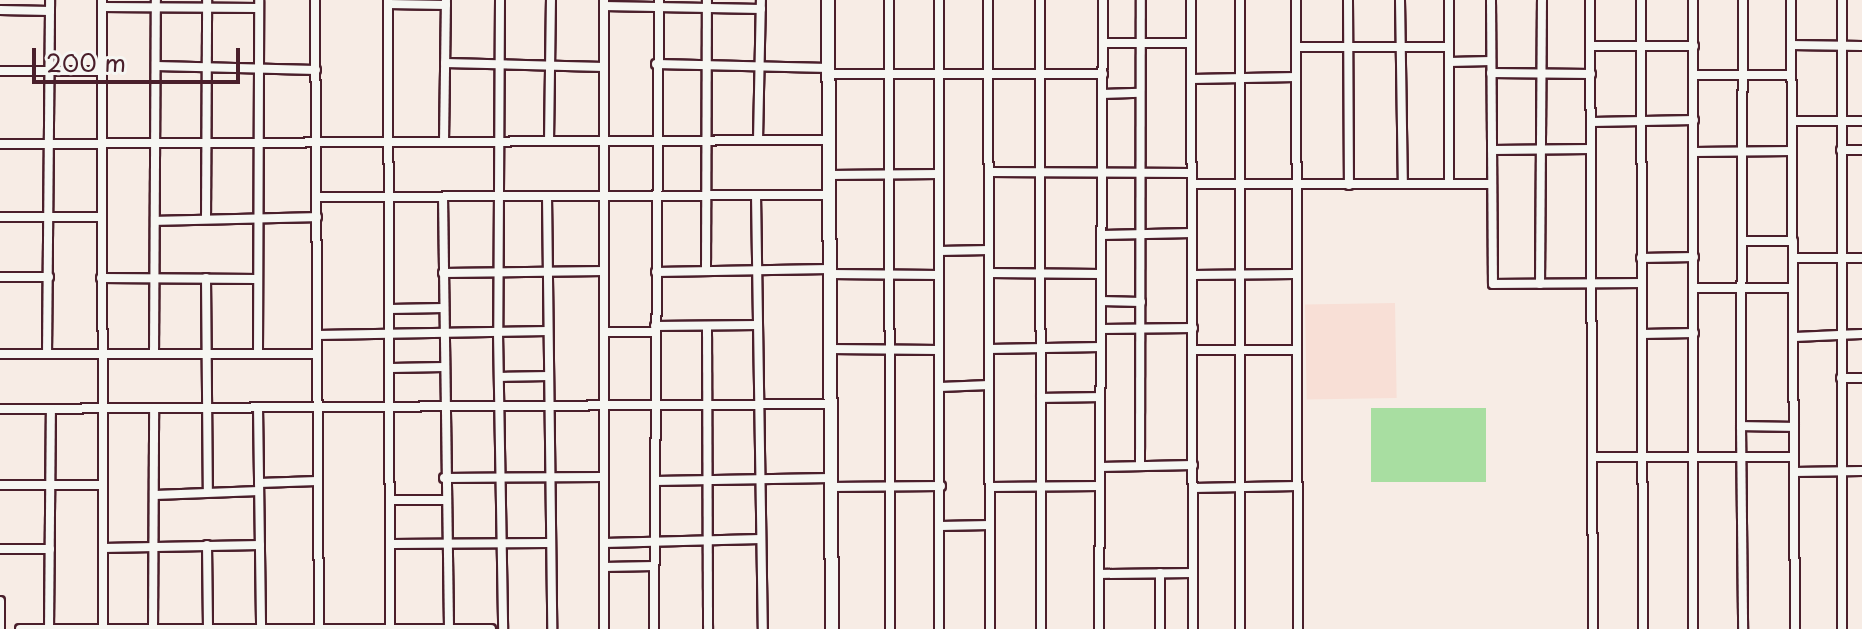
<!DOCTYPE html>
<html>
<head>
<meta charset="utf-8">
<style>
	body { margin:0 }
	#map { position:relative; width:1862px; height:629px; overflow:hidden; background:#f7ece5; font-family:"Playpen Sans",sans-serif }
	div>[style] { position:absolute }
	.built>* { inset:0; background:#f8dfd6; transform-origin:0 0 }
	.green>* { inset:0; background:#a8dea1; transform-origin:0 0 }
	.roads { filter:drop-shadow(2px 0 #4a1f2b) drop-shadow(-2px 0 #4a1f2b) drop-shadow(0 2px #4a1f2b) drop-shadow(0 -2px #4a1f2b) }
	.street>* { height:8px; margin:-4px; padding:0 4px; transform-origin:4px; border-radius:4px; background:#f6f6f2 }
	.secondary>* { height:12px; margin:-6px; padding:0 6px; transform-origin:6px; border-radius:6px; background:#f6f6f2 }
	span { translate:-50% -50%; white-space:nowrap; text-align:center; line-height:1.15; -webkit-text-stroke:7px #f6f6f2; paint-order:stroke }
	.scale { position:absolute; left:32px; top:48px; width:208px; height:36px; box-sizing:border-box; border:4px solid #4a1f2b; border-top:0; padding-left:10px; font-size:24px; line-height:28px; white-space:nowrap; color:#4a1f2b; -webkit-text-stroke:6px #f6f6f2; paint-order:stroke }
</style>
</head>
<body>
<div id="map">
	<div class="built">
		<i style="left:1395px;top:303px;width:95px;height:90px;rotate:89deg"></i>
	</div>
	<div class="green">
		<i style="left:1486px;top:408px;width:74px;height:115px;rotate:90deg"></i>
	</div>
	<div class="roads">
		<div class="street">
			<i style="left:102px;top:0;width:626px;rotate:89.91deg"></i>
			<i style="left:315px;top:0;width:628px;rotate:89.64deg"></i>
			<i style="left:388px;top:0;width:628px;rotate:89.82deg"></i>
			<i style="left:500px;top:0;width:333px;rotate:90.3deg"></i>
			<i style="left:498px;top:333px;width:296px;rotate:89deg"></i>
			<i style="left:889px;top:0;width:629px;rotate:89.91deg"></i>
			<i style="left:939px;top:0;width:629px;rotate:90deg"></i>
			<i style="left:988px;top:0;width:629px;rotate:89.82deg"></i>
			<i style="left:1040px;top:0;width:629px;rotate:89.91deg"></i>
			<i style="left:1191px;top:0;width:629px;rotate:89.82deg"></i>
			<i style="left:1240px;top:0;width:629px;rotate:90deg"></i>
			<i style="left:1296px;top:0;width:629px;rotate:89.82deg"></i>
			<i style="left:1348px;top:0;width:185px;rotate:89.7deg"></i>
			<i style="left:1400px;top:0;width:184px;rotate:89.1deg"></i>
			<i style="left:1491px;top:0;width:284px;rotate:89.6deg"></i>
			<i style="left:1493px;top:284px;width:148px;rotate:-0.4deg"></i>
			<i style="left:1590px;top:0;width:629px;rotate:89.73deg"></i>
			<i style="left:1641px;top:0;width:629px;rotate:89.82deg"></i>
			<i style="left:1743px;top:0;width:426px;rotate:90.3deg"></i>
			<i style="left:1741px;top:426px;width:53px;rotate:1.1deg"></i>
			<i style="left:1791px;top:0;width:629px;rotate:89.64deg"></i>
			<i style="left:1842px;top:0;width:629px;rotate:90deg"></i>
			<i style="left:388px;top:4px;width:58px;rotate:1deg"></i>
			<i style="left:604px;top:6px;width:157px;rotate:1.1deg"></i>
			<i style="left:102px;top:7px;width:157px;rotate:0.4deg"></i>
			<i style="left:0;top:10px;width:50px;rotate:1.1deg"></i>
			<i style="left:1103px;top:43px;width:88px"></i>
			<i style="left:1791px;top:45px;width:71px;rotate:0.8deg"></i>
			<i style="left:1591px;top:46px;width:103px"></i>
			<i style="left:1296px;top:47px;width:153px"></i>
			<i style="left:1449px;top:62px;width:42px;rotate:-1.4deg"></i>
			<i style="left:445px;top:63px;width:159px;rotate:1.4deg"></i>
			<i style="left:656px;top:64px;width:173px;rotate:1.3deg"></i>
			<i style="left:156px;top:66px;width:160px;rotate:1.4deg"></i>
			<i style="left:0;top:71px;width:102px"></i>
			<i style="left:1491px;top:73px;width:100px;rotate:0.6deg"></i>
			<i style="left:829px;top:74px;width:274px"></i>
			<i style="left:1694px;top:75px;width:96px"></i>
			<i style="left:1192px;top:79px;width:104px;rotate:-1.1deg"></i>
			<i style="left:1102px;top:94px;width:38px;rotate:-2deg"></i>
			<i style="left:1792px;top:121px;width:70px"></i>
			<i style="left:1592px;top:122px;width:102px;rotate:-1.1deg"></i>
			<i style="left:758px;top:140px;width:140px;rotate:-88.8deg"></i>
			<i style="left:549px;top:141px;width:141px;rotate:-89.2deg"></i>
			<i style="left:444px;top:142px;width:142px;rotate:-89.2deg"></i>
			<i style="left:0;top:144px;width:829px;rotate:-0.28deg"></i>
			<i style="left:1492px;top:150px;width:99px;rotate:-0.6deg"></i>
			<i style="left:1841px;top:150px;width:21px"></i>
			<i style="left:1694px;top:152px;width:98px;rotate:-0.6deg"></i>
			<i style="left:989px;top:172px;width:203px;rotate:0.3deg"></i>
			<i style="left:829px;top:175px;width:110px;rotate:-0.5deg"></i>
			<i style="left:1449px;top:183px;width:183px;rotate:-90deg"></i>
			<i style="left:1192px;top:184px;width:300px"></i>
			<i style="left:756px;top:195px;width:434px;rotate:89.1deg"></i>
			<i style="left:547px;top:196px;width:433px;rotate:89.3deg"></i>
			<i style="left:316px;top:197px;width:514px;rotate:-0.22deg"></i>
			<i style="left:443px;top:197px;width:432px;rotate:89.2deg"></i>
			<i style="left:0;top:217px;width:102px"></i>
			<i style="left:206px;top:218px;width:218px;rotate:-89.7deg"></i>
			<i style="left:155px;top:221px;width:162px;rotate:-1.4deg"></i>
			<i style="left:1102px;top:235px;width:90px;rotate:-1.3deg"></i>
			<i style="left:1742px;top:241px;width:51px"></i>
			<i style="left:939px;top:251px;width:50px;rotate:-1.1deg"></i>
			<i style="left:1641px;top:258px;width:53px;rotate:-1.1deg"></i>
			<i style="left:1793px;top:258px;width:69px"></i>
			<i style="left:706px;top:271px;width:271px;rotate:-89.8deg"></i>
			<i style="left:656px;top:272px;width:173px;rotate:-1deg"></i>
			<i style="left:443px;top:273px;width:161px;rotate:-0.7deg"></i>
			<i style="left:989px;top:273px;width:112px;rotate:0.5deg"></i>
			<i style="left:830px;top:274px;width:109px;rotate:0.5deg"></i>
			<i style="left:1193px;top:275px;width:102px;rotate:-0.6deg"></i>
			<i style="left:0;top:277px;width:49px"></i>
			<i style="left:101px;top:278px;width:157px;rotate:0.4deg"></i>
			<i style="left:206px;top:278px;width:212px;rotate:89.5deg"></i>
			<i style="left:1540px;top:284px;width:284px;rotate:-89.6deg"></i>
			<i style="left:1694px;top:288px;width:99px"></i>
			<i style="left:1101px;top:301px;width:40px;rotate:1.4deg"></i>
			<i style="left:390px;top:309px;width:54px;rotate:-1.1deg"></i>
			<i style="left:655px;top:326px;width:103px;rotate:-0.6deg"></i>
			<i style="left:707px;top:327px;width:302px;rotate:89.8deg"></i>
			<i style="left:1101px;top:329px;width:92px;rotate:-0.6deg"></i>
			<i style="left:604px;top:332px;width:51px"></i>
			<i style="left:1642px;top:334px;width:52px;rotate:-1.1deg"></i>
			<i style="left:317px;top:335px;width:231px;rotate:-1deg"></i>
			<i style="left:1795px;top:337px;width:67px;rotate:-2.6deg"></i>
			<i style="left:830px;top:349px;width:109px;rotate:0.5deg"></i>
			<i style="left:989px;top:349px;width:112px;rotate:-1deg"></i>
			<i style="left:1193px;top:350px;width:103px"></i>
			<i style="left:0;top:354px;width:317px"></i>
			<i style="left:47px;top:354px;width:354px;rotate:-89.5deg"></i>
			<i style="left:154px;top:354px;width:354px;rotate:-89.7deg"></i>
			<i style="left:258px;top:354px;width:354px;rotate:-89.8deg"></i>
			<i style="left:391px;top:368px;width:53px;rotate:-1.1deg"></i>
			<i style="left:499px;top:377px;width:50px;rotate:-1.1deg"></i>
			<i style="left:1841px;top:378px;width:21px"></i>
			<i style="left:940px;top:387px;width:49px;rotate:-2.3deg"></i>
			<i style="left:1041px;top:398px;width:59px;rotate:-1deg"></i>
			<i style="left:258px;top:407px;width:221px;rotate:89.2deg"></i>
			<i style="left:0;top:409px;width:831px;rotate:-0.34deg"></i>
			<i style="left:1741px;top:426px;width:203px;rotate:89.4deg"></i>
			<i style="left:1593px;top:457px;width:201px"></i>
			<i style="left:1140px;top:466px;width:466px;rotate:-89.9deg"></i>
			<i style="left:1100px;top:467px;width:93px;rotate:-1.2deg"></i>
			<i style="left:1794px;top:472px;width:68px;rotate:-0.8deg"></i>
			<i style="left:444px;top:478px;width:160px;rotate:-0.4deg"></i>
			<i style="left:655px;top:481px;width:176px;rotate:-1deg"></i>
			<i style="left:259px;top:483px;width:58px;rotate:-2deg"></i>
			<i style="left:0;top:485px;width:101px"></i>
			<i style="left:831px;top:487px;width:110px;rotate:-0.5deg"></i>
			<i style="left:990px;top:487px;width:110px;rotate:-0.5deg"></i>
			<i style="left:1193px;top:488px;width:104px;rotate:-1.1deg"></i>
			<i style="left:155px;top:495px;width:104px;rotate:-2.2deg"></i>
			<i style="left:392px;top:500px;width:52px"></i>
			<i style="left:940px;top:526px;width:50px;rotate:-1.1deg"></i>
			<i style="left:604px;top:543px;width:157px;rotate:-1.5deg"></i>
			<i style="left:392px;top:544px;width:158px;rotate:-0.4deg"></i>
			<i style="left:207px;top:545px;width:83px;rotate:89.3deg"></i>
			<i style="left:103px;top:548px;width:157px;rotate:-1.1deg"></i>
			<i style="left:0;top:549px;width:50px"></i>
			<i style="left:604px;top:567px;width:50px;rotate:-1.1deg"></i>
			<i style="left:1099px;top:574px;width:94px;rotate:-0.6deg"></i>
			<i style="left:0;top:601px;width:28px;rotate:90deg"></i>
			<i style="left:49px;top:628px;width:219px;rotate:-89.5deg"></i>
			<i style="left:153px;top:628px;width:219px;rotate:-89.7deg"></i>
			<i style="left:20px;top:629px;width:471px"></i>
			<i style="left:604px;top:629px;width:629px;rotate:-90deg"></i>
			<i style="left:654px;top:629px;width:629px;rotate:-89.54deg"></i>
			<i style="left:1099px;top:629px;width:629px;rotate:-89.64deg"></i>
			<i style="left:1160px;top:629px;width:56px;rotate:-90deg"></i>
			<i style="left:1693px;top:629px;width:629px;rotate:-90deg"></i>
		</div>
		<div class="secondary">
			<i style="left:828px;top:0;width:629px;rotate:89.64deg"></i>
		</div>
	</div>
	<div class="scale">200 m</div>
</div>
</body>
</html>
